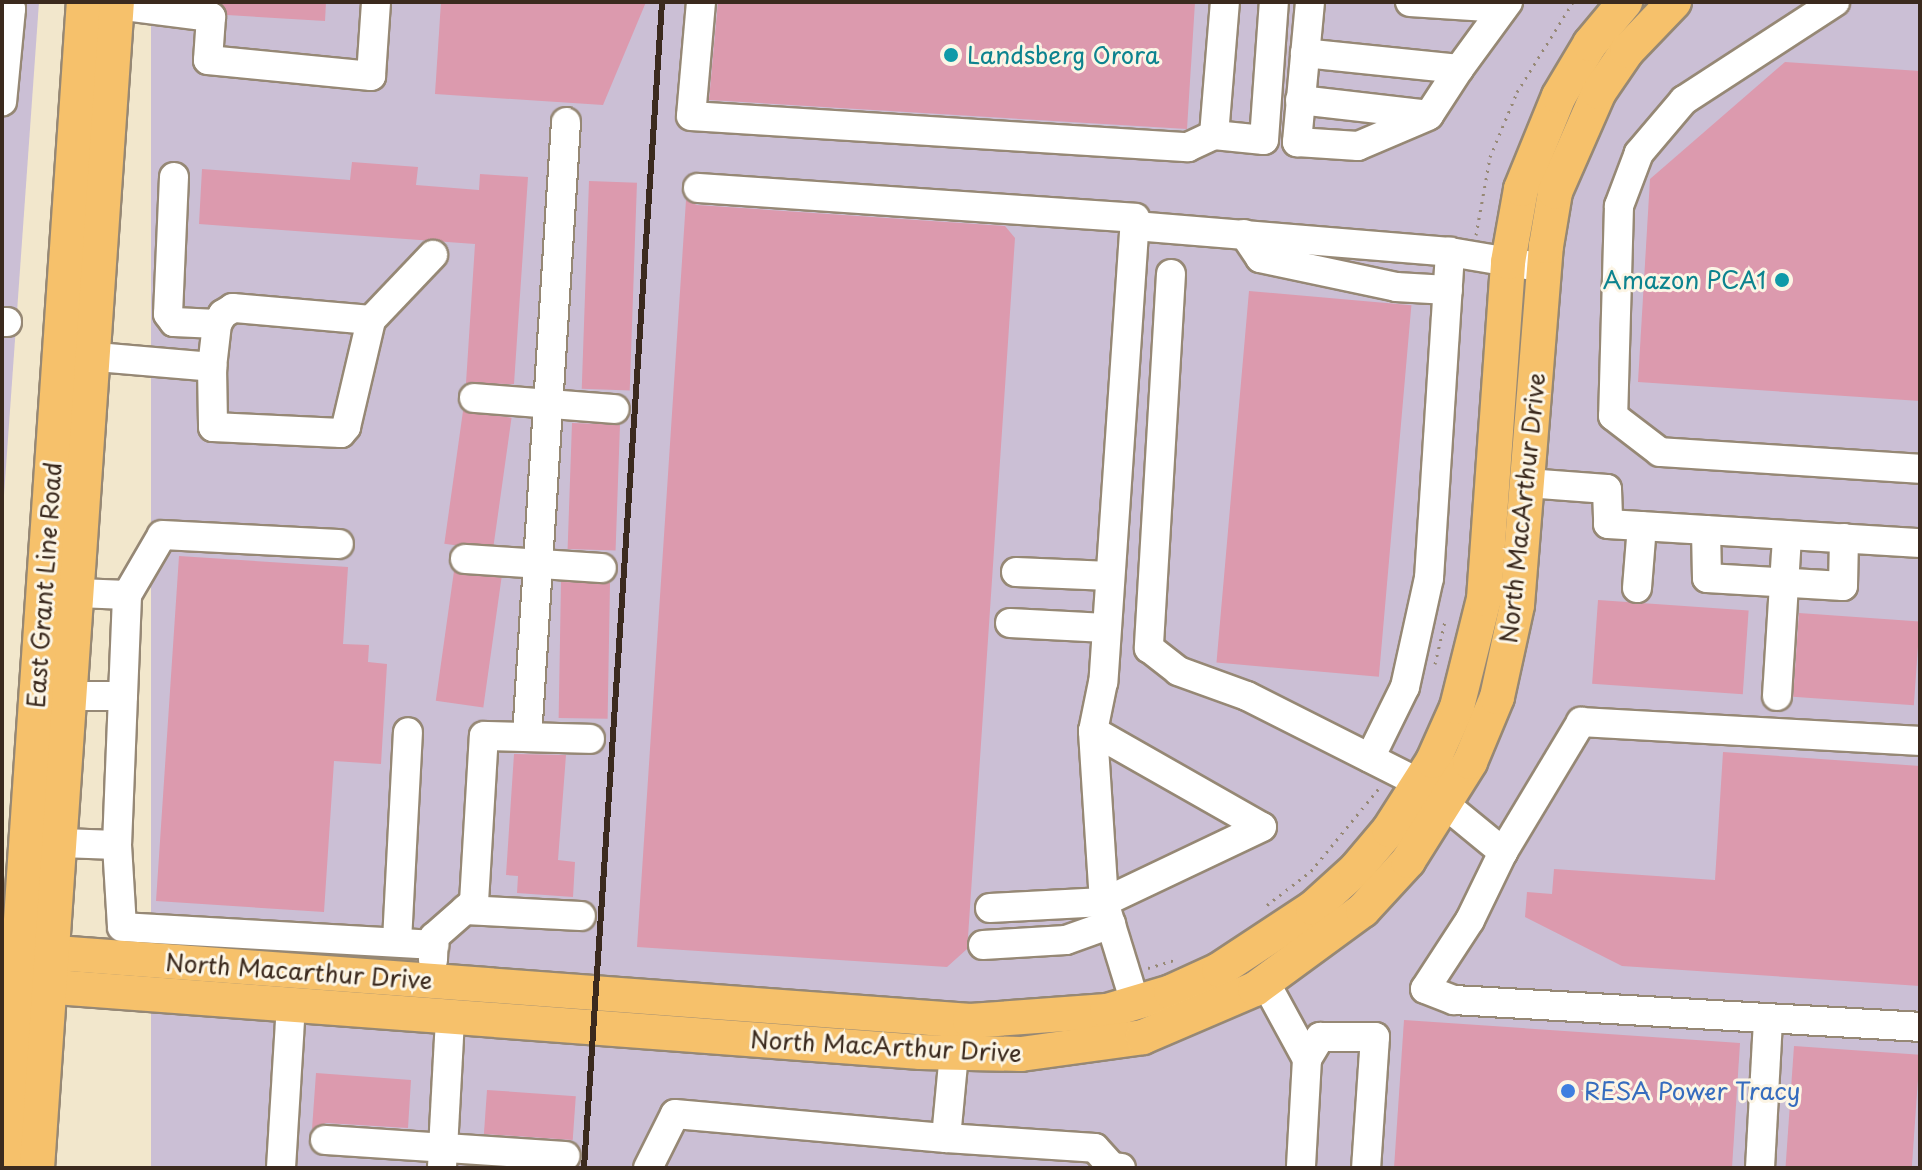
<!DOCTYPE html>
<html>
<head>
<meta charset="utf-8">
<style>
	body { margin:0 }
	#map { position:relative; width:1922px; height:1170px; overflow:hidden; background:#f2e7cc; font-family:"Playpen Sans",sans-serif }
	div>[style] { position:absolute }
	.industrial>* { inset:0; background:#cbbfd5; transform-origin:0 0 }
	.building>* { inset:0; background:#dc9aae; transform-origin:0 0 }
	.path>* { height:3px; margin-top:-1.5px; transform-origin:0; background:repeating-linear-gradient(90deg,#968875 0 2px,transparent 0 8px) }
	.roads { filter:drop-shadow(2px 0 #968875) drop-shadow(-2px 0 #968875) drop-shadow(0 2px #968875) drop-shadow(0 -2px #968875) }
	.minor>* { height:28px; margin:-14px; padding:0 14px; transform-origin:14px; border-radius:14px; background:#fff }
	.major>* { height:34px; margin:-17px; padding:0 17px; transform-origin:17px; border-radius:17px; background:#f6c16b }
	.rail>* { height:6px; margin:-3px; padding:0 3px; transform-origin:3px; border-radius:3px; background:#3b2a1e }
	.dots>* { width:22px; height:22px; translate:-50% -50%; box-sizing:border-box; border:4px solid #fcf5e5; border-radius:50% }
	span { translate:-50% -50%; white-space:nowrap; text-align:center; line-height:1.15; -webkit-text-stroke:6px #fcf5e5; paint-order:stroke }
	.culture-label { font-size:24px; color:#0d838f }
	.left { translate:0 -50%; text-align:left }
	.right { translate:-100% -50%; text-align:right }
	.street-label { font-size:24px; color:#3b2a1e }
	.shop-label { font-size:24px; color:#366cbe }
	.frame { position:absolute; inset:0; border:4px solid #3b2a1e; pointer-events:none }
</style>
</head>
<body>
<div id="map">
	<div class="industrial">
		<i style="clip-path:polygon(2px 2px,39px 2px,2px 523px)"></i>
		<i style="left:151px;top:2px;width:1769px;height:1169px"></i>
	</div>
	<div class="building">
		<i style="clip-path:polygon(218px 2px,326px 2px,325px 21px,227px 15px)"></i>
		<i style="clip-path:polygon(441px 2px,646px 2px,603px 105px,435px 94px)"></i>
		<i style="clip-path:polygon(718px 2px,1195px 2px,1187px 129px,709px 100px)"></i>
		<i style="clip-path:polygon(1785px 62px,1920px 71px,1920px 401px,1638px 382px,1650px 179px)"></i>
		<i style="clip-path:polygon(352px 162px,418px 167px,416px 185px,479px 190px,480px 174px,528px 177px,514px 384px,466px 383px,475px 244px,199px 224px,202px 169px,350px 180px)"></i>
		<i style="left:589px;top:181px;width:48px;height:208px;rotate:2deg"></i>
		<i style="clip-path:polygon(686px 200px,697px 205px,1005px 226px,1015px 238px,968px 937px,967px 949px,947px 967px,637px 947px)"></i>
		<i style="left:1249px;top:291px;width:163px;height:373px;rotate:5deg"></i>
		<i style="left:463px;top:411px;width:49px;height:134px;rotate:8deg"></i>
		<i style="left:572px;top:423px;width:48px;height:126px;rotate:2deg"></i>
		<i style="clip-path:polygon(179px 556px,348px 567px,343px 644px,369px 645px,368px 662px,387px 664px,381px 764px,334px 761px,324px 912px,156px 901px)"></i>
		<i style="left:454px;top:571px;width:48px;height:131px;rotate:8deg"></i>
		<i style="left:561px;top:582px;width:49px;height:136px;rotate:1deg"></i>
		<i style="left:1598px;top:600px;width:151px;height:84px;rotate:4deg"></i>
		<i style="left:1799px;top:613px;width:121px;height:84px;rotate:4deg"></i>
		<i style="clip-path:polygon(1723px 752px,1920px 766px,1920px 986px,1622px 966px,1525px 917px,1527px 892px,1552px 894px,1554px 869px,1715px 880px)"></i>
		<i style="clip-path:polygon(514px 754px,566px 755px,558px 860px,575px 862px,573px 897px,517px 893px,518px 876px,506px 875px)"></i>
		<i style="clip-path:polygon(1404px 1020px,1740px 1043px,1732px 1168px,1394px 1168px)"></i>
		<i style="left:1794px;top:1046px;width:126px;height:122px;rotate:4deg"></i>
		<i style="clip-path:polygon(316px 1073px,411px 1080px,408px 1128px,326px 1123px,312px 1129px)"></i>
		<i style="left:487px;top:1090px;width:89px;height:44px;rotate:4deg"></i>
	</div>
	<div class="path">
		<i style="left:1476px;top:235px;width:79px;rotate:-79.8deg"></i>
		<i style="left:1490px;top:157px;width:70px;rotate:-67.4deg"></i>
		<i style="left:1517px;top:92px;width:106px;rotate:-58.1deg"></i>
		<i style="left:1435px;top:664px;width:44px;rotate:-76.9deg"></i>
		<i style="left:1267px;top:905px;width:56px;rotate:-37.7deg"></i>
		<i style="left:1311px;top:871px;width:109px;rotate:-50.6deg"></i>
		<i style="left:1148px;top:968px;width:28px;rotate:-17deg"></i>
	</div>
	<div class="roads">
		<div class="minor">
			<i style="left:701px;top:2px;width:114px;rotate:95deg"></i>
			<i style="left:691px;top:116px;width:498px;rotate:3.6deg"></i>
			<i style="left:1188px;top:147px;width:29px;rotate:-25deg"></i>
			<i style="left:1214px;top:135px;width:50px;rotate:5.7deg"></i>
			<i style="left:1264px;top:140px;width:138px;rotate:-85.9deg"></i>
			<i style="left:1310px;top:2px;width:141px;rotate:95.3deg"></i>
			<i style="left:1297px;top:142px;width:61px;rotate:3.8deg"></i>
			<i style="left:1358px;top:146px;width:76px;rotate:-23.2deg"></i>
			<i style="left:1410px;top:2px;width:93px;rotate:3.7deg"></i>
			<i style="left:1835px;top:2px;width:180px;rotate:147deg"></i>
			<i style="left:1684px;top:100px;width:70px;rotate:130.3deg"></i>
			<i style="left:1639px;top:153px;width:57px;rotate:110.7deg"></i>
			<i style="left:1619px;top:206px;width:210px;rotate:91.6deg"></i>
			<i style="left:1613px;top:416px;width:59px;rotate:37.5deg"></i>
			<i style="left:1660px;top:452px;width:261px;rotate:3.7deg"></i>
			<i style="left:117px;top:5px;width:95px;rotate:7.3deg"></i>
			<i style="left:211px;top:17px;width:43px;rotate:94deg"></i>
			<i style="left:208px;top:60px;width:164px;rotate:5.6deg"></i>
			<i style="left:371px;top:76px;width:74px;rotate:-86.1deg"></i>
			<i style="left:2px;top:8px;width:9px;rotate:6deg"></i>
			<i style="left:11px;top:9px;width:93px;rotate:95.5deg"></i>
			<i style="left:1459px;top:69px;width:83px;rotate:-53.8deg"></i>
			<i style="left:1300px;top:100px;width:130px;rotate:6.6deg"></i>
			<i style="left:1429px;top:115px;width:55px;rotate:-56.9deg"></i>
			<i style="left:1459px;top:69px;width:155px;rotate:-174.1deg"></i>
			<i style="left:1214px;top:135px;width:133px;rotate:-85.3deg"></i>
			<i style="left:174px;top:177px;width:137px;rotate:92.5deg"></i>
			<i style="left:168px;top:314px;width:10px;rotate:53deg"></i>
			<i style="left:174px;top:322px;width:43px;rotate:2.7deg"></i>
			<i style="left:698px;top:188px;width:438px;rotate:3.9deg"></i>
			<i style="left:1135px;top:218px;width:465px;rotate:93.9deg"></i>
			<i style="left:1103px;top:682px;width:50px;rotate:101.5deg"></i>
			<i style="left:1093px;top:731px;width:194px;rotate:29.6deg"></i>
			<i style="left:1262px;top:827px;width:175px;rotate:154.6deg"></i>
			<i style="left:1104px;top:902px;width:106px;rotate:72.9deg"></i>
			<i style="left:1135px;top:226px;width:316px;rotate:4.7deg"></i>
			<i style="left:1450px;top:252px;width:78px;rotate:9.6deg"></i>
			<i style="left:1244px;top:234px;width:29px;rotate:56deg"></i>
			<i style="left:1260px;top:258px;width:139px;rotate:12deg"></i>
			<i style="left:1396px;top:287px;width:52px;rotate:3.3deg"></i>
			<i style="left:1171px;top:274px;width:375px;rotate:93.4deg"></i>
			<i style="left:1149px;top:648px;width:37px;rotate:38deg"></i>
			<i style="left:1178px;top:671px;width:73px;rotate:19.9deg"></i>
			<i style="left:1247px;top:696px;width:193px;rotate:26.8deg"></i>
			<i style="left:1419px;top:783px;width:109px;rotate:39.4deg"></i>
			<i style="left:1503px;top:852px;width:76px;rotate:115.9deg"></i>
			<i style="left:1470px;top:920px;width:82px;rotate:123.1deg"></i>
			<i style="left:1425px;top:989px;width:31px;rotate:21deg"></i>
			<i style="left:1454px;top:1000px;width:467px;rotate:3.3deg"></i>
			<i style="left:371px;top:320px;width:139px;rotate:-175deg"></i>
			<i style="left:233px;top:308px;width:12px;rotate:149deg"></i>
			<i style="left:223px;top:314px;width:12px;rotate:121deg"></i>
			<i style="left:217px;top:324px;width:43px;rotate:96.6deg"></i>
			<i style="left:212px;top:367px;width:60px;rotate:89deg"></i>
			<i style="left:213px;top:427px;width:128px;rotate:2.7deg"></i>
			<i style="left:341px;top:433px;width:8px;rotate:-50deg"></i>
			<i style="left:346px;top:427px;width:110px;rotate:-76.8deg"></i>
			<i style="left:371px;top:320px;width:90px;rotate:-46.4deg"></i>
			<i style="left:2px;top:322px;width:5px"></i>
			<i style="left:73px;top:355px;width:140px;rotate:4.9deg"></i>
			<i style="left:474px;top:398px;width:141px;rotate:4.5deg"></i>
			<i style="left:1527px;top:483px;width:80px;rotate:4.3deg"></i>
			<i style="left:1607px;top:489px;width:35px;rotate:88deg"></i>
			<i style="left:1608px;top:524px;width:313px;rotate:3.5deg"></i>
			<i style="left:1706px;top:530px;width:48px;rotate:88.8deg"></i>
			<i style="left:1707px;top:578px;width:136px;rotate:3.4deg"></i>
			<i style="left:1843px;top:586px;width:48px;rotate:-88.8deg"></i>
			<i style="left:465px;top:559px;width:137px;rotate:3.8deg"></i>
			<i style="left:1016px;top:572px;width:94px;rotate:2.4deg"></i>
			<i style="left:1637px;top:588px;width:62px;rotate:-85.4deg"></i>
			<i style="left:78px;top:593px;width:49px;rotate:2.3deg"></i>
			<i style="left:1010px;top:623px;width:96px;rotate:3deg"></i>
			<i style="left:71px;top:696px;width:52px"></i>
			<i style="left:1777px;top:696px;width:161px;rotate:-86.4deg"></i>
			<i style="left:527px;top:737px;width:616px;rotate:-86.37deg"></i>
			<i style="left:1370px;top:758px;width:79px;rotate:-63.8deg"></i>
			<i style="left:1405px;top:687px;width:112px;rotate:-77.6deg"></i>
			<i style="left:1429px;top:578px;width:327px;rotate:-86.3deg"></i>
			<i style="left:61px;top:843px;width:56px;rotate:2deg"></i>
			<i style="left:117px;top:845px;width:250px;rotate:-87.7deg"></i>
			<i style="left:127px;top:595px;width:69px;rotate:-59.7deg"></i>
			<i style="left:162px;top:535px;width:177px;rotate:2.9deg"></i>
			<i style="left:117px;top:845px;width:82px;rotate:86.5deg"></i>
			<i style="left:122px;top:927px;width:313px;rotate:3.3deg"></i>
			<i style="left:1503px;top:852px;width:152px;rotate:-59deg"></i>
			<i style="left:1581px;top:722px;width:340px;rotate:3.2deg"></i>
			<i style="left:990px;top:908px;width:114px;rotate:-3deg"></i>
			<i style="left:1104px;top:902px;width:171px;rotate:-93.7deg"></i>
			<i style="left:465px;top:910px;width:116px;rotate:3deg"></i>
			<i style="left:397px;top:941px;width:209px;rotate:-87deg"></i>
			<i style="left:983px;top:945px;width:83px;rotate:-3.4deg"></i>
			<i style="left:1066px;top:940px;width:48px;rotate:-19.6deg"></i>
			<i style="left:433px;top:960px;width:23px;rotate:-88deg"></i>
			<i style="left:434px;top:937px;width:53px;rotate:-41.2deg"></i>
			<i style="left:474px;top:902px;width:166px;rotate:-86.6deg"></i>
			<i style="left:484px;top:736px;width:106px;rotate:1.6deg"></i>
			<i style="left:1265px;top:982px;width:88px;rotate:61.4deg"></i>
			<i style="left:1307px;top:1059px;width:109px;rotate:93.2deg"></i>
			<i style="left:956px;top:1032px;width:106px;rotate:95.4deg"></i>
			<i style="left:946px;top:1138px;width:149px;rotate:3.8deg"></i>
			<i style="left:1095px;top:1148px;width:25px;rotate:48deg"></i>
			<i style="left:1112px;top:1167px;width:9px;rotate:6deg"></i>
			<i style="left:1307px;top:1059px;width:26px;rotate:-59deg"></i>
			<i style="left:1320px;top:1037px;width:55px"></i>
			<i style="left:1375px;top:1037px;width:131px;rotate:93.9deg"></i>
			<i style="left:325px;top:1140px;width:241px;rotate:3.8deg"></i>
			<i style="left:442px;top:1167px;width:150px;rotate:-86.9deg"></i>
			<i style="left:281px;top:1168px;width:164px;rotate:-86.5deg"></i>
			<i style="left:648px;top:1168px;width:60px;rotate:-63.4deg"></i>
			<i style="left:675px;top:1114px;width:272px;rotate:5.1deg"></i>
			<i style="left:1760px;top:1168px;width:150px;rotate:-86.9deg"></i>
		</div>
		<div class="major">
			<i style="left:2px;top:949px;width:971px;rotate:4.25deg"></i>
			<i style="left:970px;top:1021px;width:137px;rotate:-4.2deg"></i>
			<i style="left:1107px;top:1011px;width:67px;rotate:-16.5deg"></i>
			<i style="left:1171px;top:992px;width:53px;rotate:-24.6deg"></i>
			<i style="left:1219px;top:970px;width:113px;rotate:-33.4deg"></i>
			<i style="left:1313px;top:908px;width:58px;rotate:-42.2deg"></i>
			<i style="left:1356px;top:869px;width:51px;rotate:-49.8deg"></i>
			<i style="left:1389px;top:830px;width:82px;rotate:-57.5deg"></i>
			<i style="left:1433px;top:761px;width:59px;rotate:-66deg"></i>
			<i style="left:1457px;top:707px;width:111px;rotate:-76deg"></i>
			<i style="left:1484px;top:599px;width:338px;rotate:-85.9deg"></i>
			<i style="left:1508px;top:262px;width:74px;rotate:-79.9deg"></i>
			<i style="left:1521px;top:189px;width:100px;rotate:-67.8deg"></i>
			<i style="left:1559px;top:96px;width:61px;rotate:-59.2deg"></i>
			<i style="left:1590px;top:44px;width:55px;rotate:-50.2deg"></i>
			<i style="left:2px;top:983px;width:921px;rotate:4.3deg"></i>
			<i style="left:920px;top:1052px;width:101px;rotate:1.1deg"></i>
			<i style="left:1021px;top:1054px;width:123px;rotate:-7.9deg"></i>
			<i style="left:1143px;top:1037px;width:122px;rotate:-23.2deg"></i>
			<i style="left:1255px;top:989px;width:134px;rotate:-36.2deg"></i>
			<i style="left:1363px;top:910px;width:67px;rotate:-47.4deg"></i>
			<i style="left:1408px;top:861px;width:117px;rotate:-57.9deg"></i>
			<i style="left:1470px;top:762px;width:70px;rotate:-67.4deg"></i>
			<i style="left:1497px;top:697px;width:94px;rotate:-77.7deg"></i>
			<i style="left:1517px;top:605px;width:360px;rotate:-85.4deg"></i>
			<i style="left:1546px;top:246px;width:55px;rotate:-80.5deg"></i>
			<i style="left:1555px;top:192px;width:109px;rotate:-66.3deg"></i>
			<i style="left:1599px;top:92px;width:50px;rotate:-55.7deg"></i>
			<i style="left:1627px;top:51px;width:68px;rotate:-46.2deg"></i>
			<i style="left:4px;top:1168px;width:1169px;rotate:-86.08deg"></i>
			<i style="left:37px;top:1168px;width:1169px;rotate:-86.08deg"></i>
		</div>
	</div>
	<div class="rail">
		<i style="left:584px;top:1168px;width:1169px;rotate:-86.17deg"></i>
	</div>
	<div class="dots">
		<i style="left:951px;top:55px;background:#0f9aa8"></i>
		<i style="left:1782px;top:280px;background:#0f9aa8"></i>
		<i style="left:1568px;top:1091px;background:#3f7fe0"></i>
	</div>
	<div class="culture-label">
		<span class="left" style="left:967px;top:55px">Landsberg Orora</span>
		<span class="right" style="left:1766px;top:280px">Amazon PCA1</span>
	</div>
	<div class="street-label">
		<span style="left:1522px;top:508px;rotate:-84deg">North MacArthur Drive</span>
		<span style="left:44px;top:585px;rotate:-86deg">East Grant Line Road</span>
		<span style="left:299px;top:971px;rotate:4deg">North Macarthur Drive</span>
		<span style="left:886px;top:1046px;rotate:3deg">North MacArthur Drive</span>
	</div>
	<div class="shop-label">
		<span class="left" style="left:1584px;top:1091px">RESA Power Tracy</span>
	</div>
	<div class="frame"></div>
</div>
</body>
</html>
